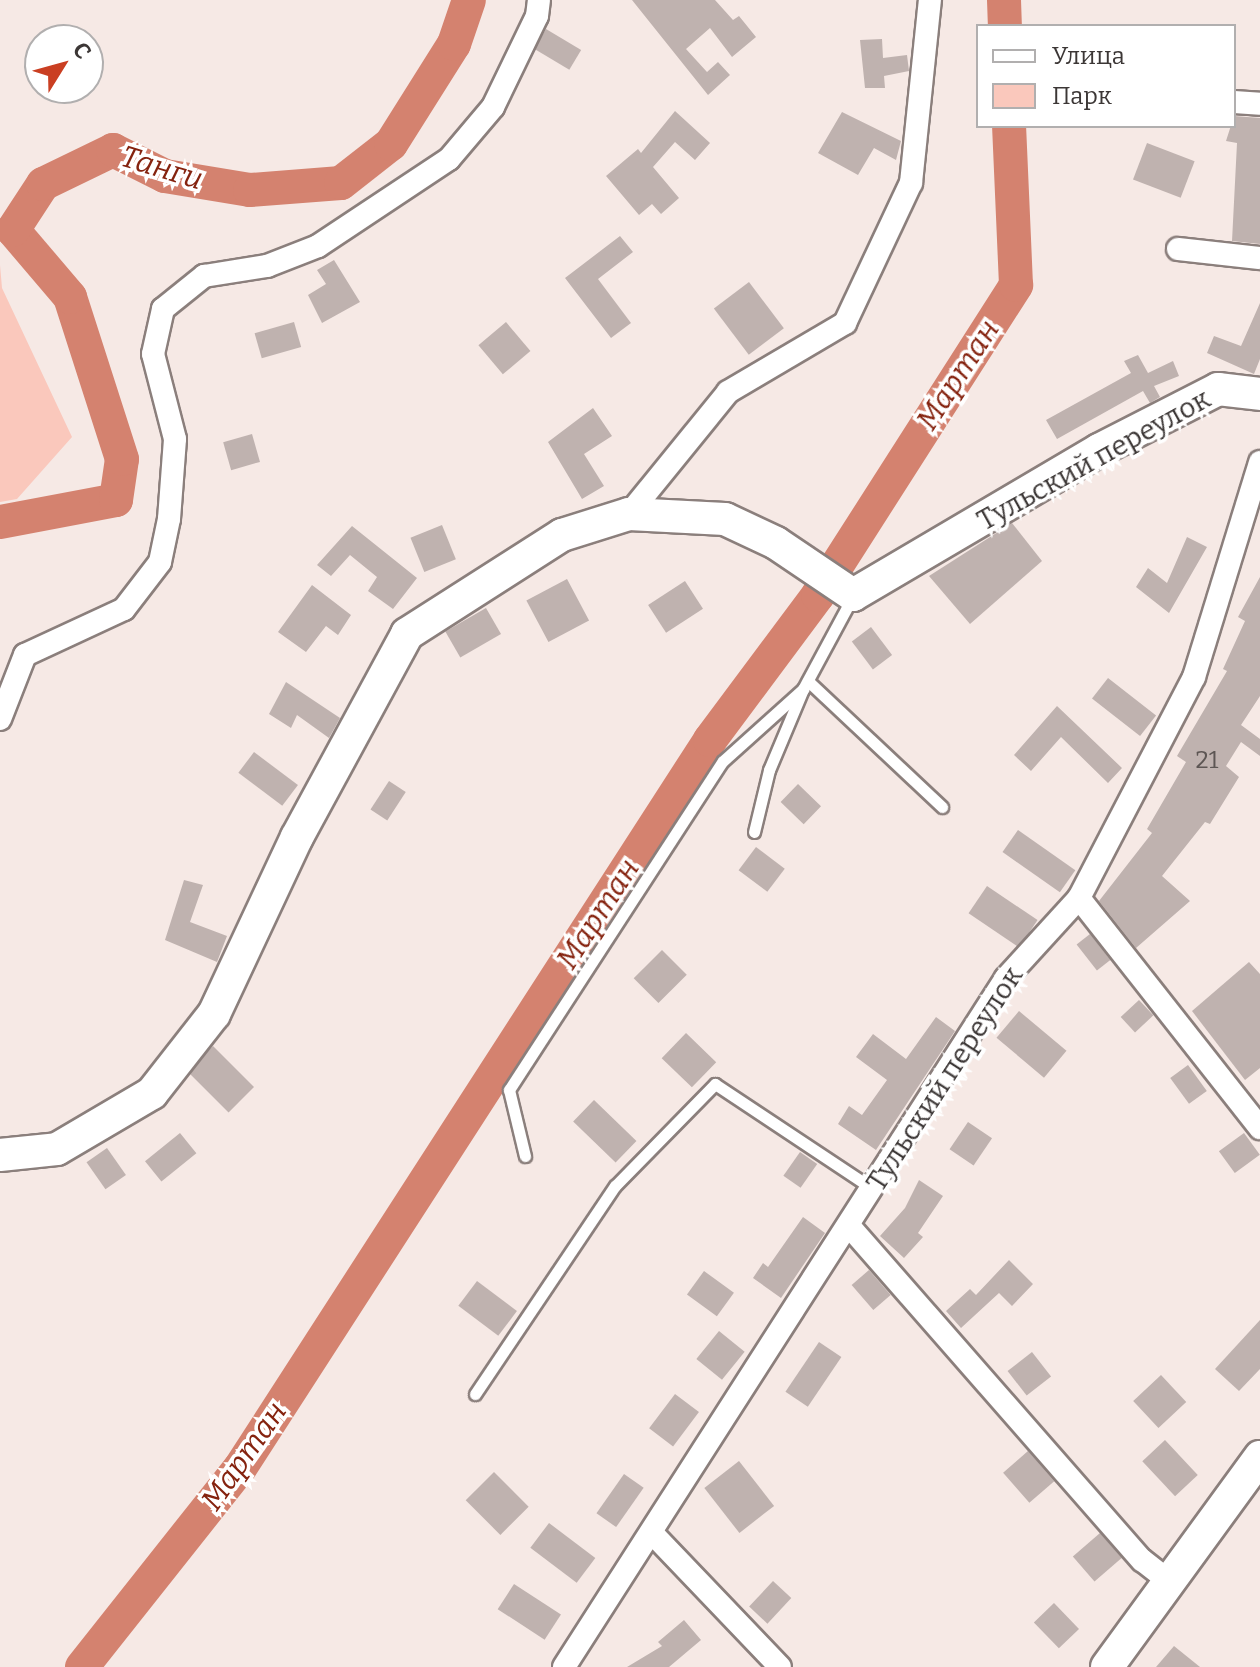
<!DOCTYPE html>
<html>
<head>
<meta charset="utf-8">
<style>
	body { margin:0 }
	#map { position:relative; width:1260px; height:1667px; overflow:hidden; background:#f6e9e5; font-family:Bitter,serif }
	div>[style] { position:absolute }
	.green>* { inset:0; background:#fac8bc }
	.river>* { height:34px; margin:-17px; padding:0 17px; transform-origin:17px; border-radius:17px; background:#d4826f }
	.building>* { inset:0; background:#bfb2af; transform-origin:0 0 }
	.roads { filter:drop-shadow(2px 0 #8b7f7c) drop-shadow(-2px 0 #8b7f7c) drop-shadow(0 2px #8b7f7c) drop-shadow(0 -2px #8b7f7c) }
	.lane>* { height:11px; margin:-5.5px; padding:0 5.5px; transform-origin:5.5px; border-radius:5.5px; background:#fff }
	.street>* { height:22px; margin:-11px; padding:0 11px; transform-origin:11px; border-radius:11px; background:#fff }
	.secondary>* { height:32px; margin:-16px; padding:0 16px; transform-origin:16px; border-radius:16px; background:#fff }
	span { translate:-50% -50%; white-space:nowrap; text-align:center; line-height:1.15; -webkit-text-stroke:7px #fff; paint-order:stroke }
	.number-label { font-size:24px; color:#5d5654 }
	.number-label span { -webkit-text-stroke-width:0 }
	.street-label { font-size:28px; color:#3c3736 }
	.water-label { font-size:30px; color:#85230f; font-style:italic }
	.legend { position:absolute; left:976px; top:24px; width:260px; height:104px; box-sizing:border-box; background:#fff; border:2px solid #b1afaf; margin:0; padding:10px 14px; list-style:none; font-size:24px; color:#3c3736 }
	.legend li { display:flex; align-items:center; gap:16px; height:40px }
	.legend b { width:40px; border:2px solid #b1afaf }
	.north { position:absolute; left:24px; top:24px; width:80px; height:80px; box-sizing:border-box; background:#fff; border:2px solid #b1afaf; border-radius:50%; rotate:53deg; font-size:22px; font-weight:700; line-height:32px; text-align:center; color:#3c3736 }
	.north::after { content:''; display:block; margin:auto; width:28px; height:36px; background:#ca3f22; clip-path:polygon(50% 0,100% 100%,50% 72%,0 100%) }
</style>
</head>
<body>
<div id="map">
	<div class="green">
		<i style="clip-path:polygon(0 265px,2px 288px,72px 437px,17px 499px,0 502px)"></i>
	</div>
	<div class="river">
		<i style="left:1004px;top:0;width:26px;rotate:88deg"></i>
		<i style="left:0;top:522px;width:118px;rotate:-10.7deg"></i>
		<i style="left:116px;top:500px;width:41px;rotate:-81.7deg"></i>
		<i style="left:122px;top:459px;width:170px;rotate:-107.8deg"></i>
		<i style="left:70px;top:297px;width:88px;rotate:-130.4deg"></i>
		<i style="left:13px;top:230px;width:55px;rotate:-56.9deg"></i>
		<i style="left:43px;top:184px;width:78px;rotate:-25.9deg"></i>
		<i style="left:113px;top:150px;width:58px;rotate:26.6deg"></i>
		<i style="left:165px;top:176px;width:86px;rotate:9.4deg"></i>
		<i style="left:250px;top:190px;width:91px;rotate:-4.4deg"></i>
		<i style="left:341px;top:183px;width:63px;rotate:-38deg"></i>
		<i style="left:391px;top:144px;width:118px;rotate:-57.8deg"></i>
		<i style="left:454px;top:44px;width:46px;rotate:-71.2deg"></i>
		<i style="left:82px;top:1667px;width:254px;rotate:-51.6deg"></i>
		<i style="left:240px;top:1468px;width:867px;rotate:-57.15deg"></i>
		<i style="left:710px;top:740px;width:181px;rotate:-53.3deg"></i>
		<i style="left:818px;top:595px;width:368px;rotate:-57.4deg"></i>
		<i style="left:1016px;top:285px;width:159px;rotate:-92.5deg"></i>
	</div>
	<div class="building">
		<i style="clip-path:polygon(632px 0,715px 0,733px 20px,739px 16px,756px 37px,732px 57px,710px 28px,686px 49px,707px 72px,718px 62px,730px 75px,708px 95px)"></i>
		<i style="left:546px;top:29px;width:41px;height:23px;rotate:31deg"></i>
		<i style="clip-path:polygon(882px 39px,883px 58px,907px 55px,909px 71px,884px 76px,885px 88px,865px 88px,860px 40px)"></i>
		<i style="clip-path:polygon(675px 111px,710px 143px,695px 160px,675px 142px,653px 167px,679px 198px,661px 214px,652px 204px,639px 215px,606px 176px,638px 149px,641px 153px)"></i>
		<i style="clip-path:polygon(842px 112px,901px 141px,896px 160px,874px 148px,858px 175px,818px 153px)"></i>
		<i style="clip-path:polygon(1234px 116px,1260px 118px,1260px 244px,1232px 241px,1237px 143px,1226px 141px)"></i>
		<i style="left:1147px;top:143px;width:51px;height:39px;rotate:21deg"></i>
		<i style="clip-path:polygon(620px 236px,633px 252px,598px 279px,631px 323px,611px 338px,565px 278px)"></i>
		<i style="clip-path:polygon(334px 260px,360px 302px,322px 323px,308px 295px,326px 284px,317px 270px)"></i>
		<i style="left:749px;top:282px;width:58px;height:44px;rotate:53deg"></i>
		<i style="clip-path:polygon(1260px 303px,1260px 359px,1254px 374px,1207px 353px,1214px 336px,1241px 346px)"></i>
		<i style="left:294px;top:322px;width:26px;height:41px;rotate:74deg"></i>
		<i style="left:506px;top:322px;width:38px;height:36px;rotate:50deg"></i>
		<i style="clip-path:polygon(1138px 355px,1148px 373px,1173px 361px,1179px 376px,1154px 386px,1160px 397px,1150px 403px,1143px 391px,1057px 439px,1046px 420px,1131px 373px,1124px 361px)"></i>
		<i style="clip-path:polygon(593px 408px,612px 436px,584px 454px,604px 486px,582px 499px,548px 442px)"></i>
		<i style="left:252px;top:434px;width:29px;height:30px;rotate:74deg"></i>
		<i style="clip-path:polygon(1012px 523px,1042px 561px,970px 624px,929px 576px)"></i>
		<i style="left:442px;top:525px;width:37px;height:34px;rotate:68deg"></i>
		<i style="clip-path:polygon(352px 526px,417px 578px,393px 609px,368px 591px,377px 577px,350px 555px,331px 576px,317px 565px)"></i>
		<i style="clip-path:polygon(1187px 537px,1207px 547px,1169px 613px,1136px 587px,1148px 568px,1167px 583px)"></i>
		<i style="clip-path:polygon(1260px 577px,1260px 696px,1241px 725px,1260px 739px,1260px 756px,1241px 742px,1226px 766px,1239px 777px,1210px 824px,1205px 822px,1162px 876px,1190px 901px,1136px 948px,1099px 901px,1152px 833px,1147px 829px,1186px 762px,1177px 756px,1227px 671px,1223px 669px,1245px 621px,1238px 617px)"></i>
		<i style="left:567px;top:579px;width:47px;height:46px;rotate:62deg"></i>
		<i style="left:685px;top:581px;width:33px;height:44px;rotate:57deg"></i>
		<i style="clip-path:polygon(312px 585px,351px 615px,338px 635px,326px 626px,306px 652px,278px 632px)"></i>
		<i style="left:486px;top:608px;width:30px;height:47px;rotate:60deg"></i>
		<i style="left:871px;top:627px;width:35px;height:24px;rotate:53deg"></i>
		<i style="left:1108px;top:678px;width:61px;height:26px;rotate:38deg"></i>
		<i style="clip-path:polygon(286px 682px,340px 718px,329px 738px,297px 715px,291px 728px,269px 714px)"></i>
		<i style="clip-path:polygon(1057px 706px,1122px 768px,1108px 783px,1061px 737px,1031px 771px,1014px 755px)"></i>
		<i style="left:254px;top:752px;width:55px;height:26px;rotate:37deg"></i>
		<i style="left:389px;top:781px;width:20px;height:34px;rotate:33deg"></i>
		<i style="left:798px;top:784px;width:32px;height:25px;rotate:44deg"></i>
		<i style="left:1018px;top:830px;width:70px;height:27px;rotate:35deg"></i>
		<i style="left:756px;top:847px;width:36px;height:29px;rotate:37deg"></i>
		<i style="clip-path:polygon(184px 880px,203px 885px,190px 922px,227px 936px,217px 962px,165px 940px)"></i>
		<i style="left:987px;top:886px;width:61px;height:33px;rotate:34deg"></i>
		<i style="left:1090px;top:934px;width:33px;height:17px;rotate:52deg"></i>
		<i style="left:662px;top:950px;width:35px;height:40px;rotate:45deg"></i>
		<i style="clip-path:polygon(1249px 962px,1260px 974px,1260px 1068px,1245px 1080px,1192px 1011px)"></i>
		<i style="left:1139px;top:1000px;width:21px;height:25px;rotate:47deg"></i>
		<i style="left:1019px;top:1011px;width:62px;height:35px;rotate:40deg"></i>
		<i style="clip-path:polygon(936px 1017px,955px 1031px,876px 1150px,838px 1124px,849px 1106px,862px 1115px,887px 1080px,856px 1057px,873px 1034px,906px 1059px)"></i>
		<i style="left:686px;top:1033px;width:42px;height:35px;rotate:44deg"></i>
		<i style="left:213px;top:1046px;width:58px;height:36px;rotate:45deg"></i>
		<i style="left:1188px;top:1065px;width:32px;height:22px;rotate:54deg"></i>
		<i style="left:594px;top:1100px;width:59px;height:30px;rotate:44deg"></i>
		<i style="left:968px;top:1122px;width:29px;height:33px;rotate:34deg"></i>
		<i style="left:180px;top:1133px;width:26px;height:45px;rotate:51deg"></i>
		<i style="left:1244px;top:1133px;width:27px;height:31px;rotate:54deg"></i>
		<i style="left:107px;top:1148px;width:33px;height:25px;rotate:55deg"></i>
		<i style="left:800px;top:1152px;width:21px;height:29px;rotate:35deg"></i>
		<i style="clip-path:polygon(919px 1180px,943px 1196px,918px 1233px,923px 1237px,904px 1258px,880px 1236px,905px 1208px)"></i>
		<i style="clip-path:polygon(803px 1217px,825px 1233px,781px 1298px,753px 1278px,763px 1263px,768px 1267px)"></i>
		<i style="clip-path:polygon(1009px 1260px,1033px 1284px,1012px 1306px,999px 1293px,961px 1328px,946px 1311px,970px 1289px,976px 1295px)"></i>
		<i style="left:869px;top:1270px;width:33px;height:23px;rotate:49deg"></i>
		<i style="left:704px;top:1271px;width:37px;height:29px;rotate:36deg"></i>
		<i style="left:477px;top:1281px;width:50px;height:31px;rotate:37deg"></i>
		<i style="clip-path:polygon(1260px 1320px,1260px 1369px,1239px 1391px,1215px 1369px)"></i>
		<i style="left:719px;top:1331px;width:33px;height:36px;rotate:39deg"></i>
		<i style="left:819px;top:1342px;width:27px;height:60px;rotate:34deg"></i>
		<i style="left:1032px;top:1352px;width:31px;height:31px;rotate:52deg"></i>
		<i style="left:1161px;top:1375px;width:37px;height:38px;rotate:47deg"></i>
		<i style="left:675px;top:1394px;width:30px;height:43px;rotate:37deg"></i>
		<i style="left:1165px;top:1440px;width:48px;height:31px;rotate:47deg"></i>
		<i style="left:1028px;top:1451px;width:40px;height:33px;rotate:49deg"></i>
		<i style="left:739px;top:1461px;width:57px;height:44px;rotate:52deg"></i>
		<i style="left:494px;top:1472px;width:49px;height:40px;rotate:45deg"></i>
		<i style="left:624px;top:1474px;width:24px;height:48px;rotate:35deg"></i>
		<i style="left:549px;top:1523px;width:58px;height:31px;rotate:37deg"></i>
		<i style="left:1100px;top:1533px;width:33px;height:36px;rotate:49deg"></i>
		<i style="left:773px;top:1581px;width:25px;height:35px;rotate:43deg"></i>
		<i style="left:514px;top:1584px;width:56px;height:30px;rotate:33deg"></i>
		<i style="left:1054px;top:1603px;width:36px;height:28px;rotate:46deg"></i>
		<i style="clip-path:polygon(684px 1620px,701px 1640px,669px 1667px,627px 1667px,662px 1646px,658px 1642px)"></i>
		<i style="clip-path:polygon(1174px 1646px,1200px 1667px,1156px 1667px)"></i>
	</div>
	<div class="roads">
		<div class="lane">
			<i style="left:808px;top:681px;width:184px;rotate:43.2deg"></i>
			<i style="left:754px;top:832px;width:64px;rotate:-76.4deg"></i>
			<i style="left:769px;top:770px;width:88px;rotate:-67.2deg"></i>
			<i style="left:803px;top:689px;width:106px;rotate:-61.7deg"></i>
			<i style="left:525px;top:1156px;width:68px;rotate:-103.6deg"></i>
			<i style="left:509px;top:1090px;width:392px;rotate:-57deg"></i>
			<i style="left:723px;top:761px;width:108px;rotate:-42deg"></i>
			<i style="left:475px;top:1394px;width:251px;rotate:-56.1deg"></i>
			<i style="left:615px;top:1186px;width:143px;rotate:-45.6deg"></i>
			<i style="left:715px;top:1084px;width:190px;rotate:33.6deg"></i>
		</div>
		<div class="street">
			<i style="left:1234px;top:102px;width:26px;rotate:4deg"></i>
			<i style="left:1178px;top:249px;width:82px;rotate:6.3deg"></i>
			<i style="left:629px;top:514px;width:157px;rotate:-50.9deg"></i>
			<i style="left:728px;top:392px;width:136px;rotate:-30.5deg"></i>
			<i style="left:845px;top:323px;width:155px;rotate:-64.8deg"></i>
			<i style="left:911px;top:183px;width:184px;rotate:-84.1deg"></i>
			<i style="left:0;top:719px;width:69px;rotate:-68.7deg"></i>
			<i style="left:25px;top:655px;width:109px;rotate:-24.9deg"></i>
			<i style="left:124px;top:609px;width:59px;rotate:-52.5deg"></i>
			<i style="left:160px;top:562px;width:44px;rotate:-78.2deg"></i>
			<i style="left:169px;top:519px;width:80px;rotate:-85.7deg"></i>
			<i style="left:175px;top:439px;width:88px;rotate:-104.5deg"></i>
			<i style="left:153px;top:354px;width:46px;rotate:-77.5deg"></i>
			<i style="left:163px;top:309px;width:53px;rotate:-38.8deg"></i>
			<i style="left:204px;top:276px;width:64px;rotate:-9deg"></i>
			<i style="left:267px;top:266px;width:55px;rotate:-21.4deg"></i>
			<i style="left:318px;top:246px;width:157px;rotate:-33.6deg"></i>
			<i style="left:449px;top:159px;width:68px;rotate:-49.8deg"></i>
			<i style="left:493px;top:107px;width:101px;rotate:-64.2deg"></i>
			<i style="left:537px;top:16px;width:16px;rotate:-83deg"></i>
			<i style="left:1079px;top:898px;width:293px;rotate:51.8deg"></i>
			<i style="left:850px;top:1227px;width:443px;rotate:48.8deg"></i>
			<i style="left:1142px;top:1560px;width:31px;rotate:38deg"></i>
			<i style="left:652px;top:1533px;width:185px;rotate:46.3deg"></i>
			<i style="left:564px;top:1667px;width:819px;rotate:-57.32deg"></i>
			<i style="left:1006px;top:978px;width:108px;rotate:-47.6deg"></i>
			<i style="left:1079px;top:898px;width:249px;rotate:-62.5deg"></i>
			<i style="left:1194px;top:677px;width:225px;rotate:-72.9deg"></i>
		</div>
		<div class="secondary">
			<i style="left:0;top:1155px;width:57px;rotate:-6deg"></i>
			<i style="left:57px;top:1149px;width:110px;rotate:-30.5deg"></i>
			<i style="left:152px;top:1093px;width:100px;rotate:-51.9deg"></i>
			<i style="left:214px;top:1014px;width:195px;rotate:-64.9deg"></i>
			<i style="left:297px;top:837px;width:231px;rotate:-61.5deg"></i>
			<i style="left:407px;top:634px;width:184px;rotate:-32.6deg"></i>
			<i style="left:562px;top:535px;width:70px;rotate:-17.4deg"></i>
			<i style="left:629px;top:514px;width:96px;rotate:3deg"></i>
			<i style="left:725px;top:519px;width:56px;rotate:25.2deg"></i>
			<i style="left:776px;top:543px;width:93px;rotate:34deg"></i>
			<i style="left:853px;top:595px;width:286px;rotate:-30.5deg"></i>
			<i style="left:1099px;top:450px;width:134px;rotate:-27.1deg"></i>
			<i style="left:1218px;top:389px;width:42px;rotate:6.8deg"></i>
			<i style="left:1107px;top:1667px;width:260px;rotate:-53.9deg"></i>
		</div>
	</div>
	<div class="number-label">
		<span style="left:1207px;top:761px">21</span>
	</div>
	<div class="street-label">
		<span style="left:1094px;top:460px;rotate:-29deg">Тульский переулок</span>
		<span style="left:945px;top:1079px;rotate:-57deg">Тульский переулок</span>
	</div>
	<div class="water-label">
		<span style="left:162px;top:168px;rotate:17deg">Танги</span>
		<span style="left:958px;top:375px;rotate:-57deg">Мартан</span>
		<span style="left:598px;top:914px;rotate:-57deg">Мартан</span>
		<span style="left:244px;top:1456px;rotate:-55deg">Мартан</span>
	</div>
	<ul class="legend">
	<li><b style="height:10px;background:#fff"></b>Улица</li>
	<li><b style="height:22px;background:#fac8bc"></b>Парк</li>
	</ul>
	<div class="north">С</div>
</div>
</body>
</html>
